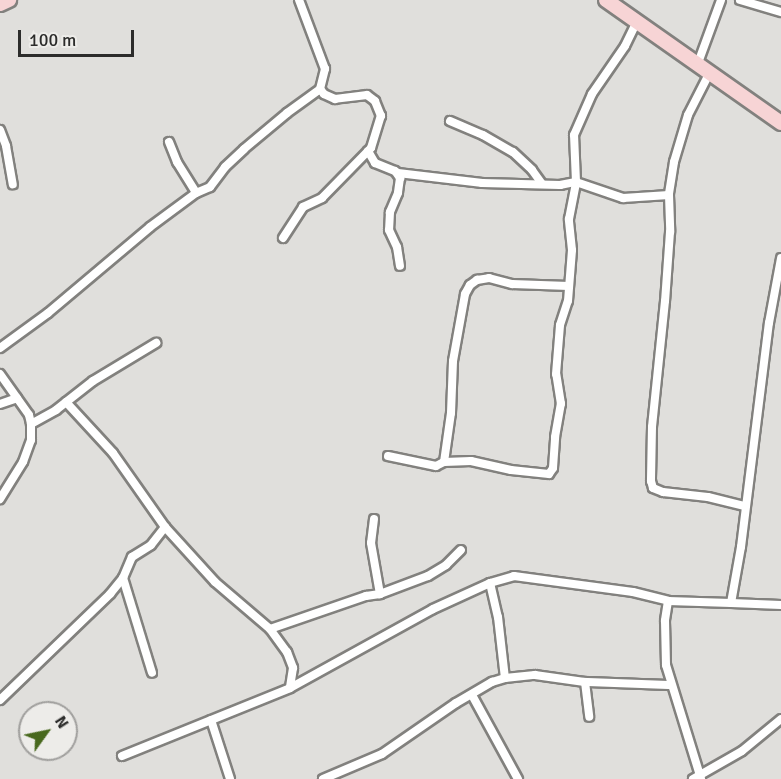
<!DOCTYPE html>
<html>
<head>
<meta charset="utf-8">
<style>
	body { margin:0 }
	#map { position:relative; width:781px; height:779px; overflow:hidden; background:#e0dfdc; font-family:Signika,sans-serif }
	div>[style] { position:absolute }
	.roads { filter:drop-shadow(2px 0 #82817e) drop-shadow(-2px 0 #82817e) drop-shadow(0 2px #82817e) drop-shadow(0 -2px #82817e) }
	.street>* { height:8px; margin:-4px; padding:0 4px; transform-origin:4px; border-radius:4px; background:#fff }
	.primary>* { height:14px; margin:-7px; padding:0 7px; transform-origin:7px; border-radius:7px; background:#f7d4d5 }
	span { translate:-50% -50%; white-space:nowrap; text-align:center; line-height:1.15; -webkit-text-stroke:6px #edece9; paint-order:stroke }
	.north { position:absolute; left:18px; top:701px; width:60px; height:60px; box-sizing:border-box; background:#edece9; border:2px solid #a09f9d; border-radius:50%; rotate:57deg; font-size:16px; font-weight:700; line-height:24px; text-align:center; color:#2c2c2b }
	.north::after { content:''; display:block; margin:auto; width:21px; height:27px; background:#48681d; clip-path:polygon(50% 0,100% 100%,50% 72%,0 100%) }
	.scale { position:absolute; left:18px; top:30px; width:116px; height:27px; box-sizing:border-box; border:3px solid #2c2c2b; border-top:0; padding-left:8px; font-size:18px; line-height:21px; white-space:nowrap; color:#2c2c2b; -webkit-text-stroke:4px #edece9; paint-order:stroke }
</style>
</head>
<body>
<div id="map">
	<div class="roads">
		<div class="street">
			<i style="left:740px;top:0;width:43px;rotate:16.3deg"></i>
			<i style="left:698px;top:63px;width:67px;rotate:-69.9deg"></i>
			<i style="left:710px;top:72px;width:48px;rotate:117.1deg"></i>
			<i style="left:688px;top:115px;width:49px;rotate:106.6deg"></i>
			<i style="left:674px;top:162px;width:33px;rotate:99deg"></i>
			<i style="left:669px;top:195px;width:37px;rotate:88deg"></i>
			<i style="left:670px;top:232px;width:69px;rotate:94.1deg"></i>
			<i style="left:665px;top:301px;width:127px;rotate:95.9deg"></i>
			<i style="left:652px;top:427px;width:54px;rotate:91.1deg"></i>
			<i style="left:651px;top:481px;width:7px;rotate:74deg"></i>
			<i style="left:653px;top:488px;width:11px;rotate:22deg"></i>
			<i style="left:663px;top:492px;width:45px;rotate:6.3deg"></i>
			<i style="left:708px;top:497px;width:38px;rotate:14deg"></i>
			<i style="left:450px;top:121px;width:36px;rotate:23deg"></i>
			<i style="left:483px;top:135px;width:34px;rotate:30deg"></i>
			<i style="left:513px;top:152px;width:26px;rotate:43deg"></i>
			<i style="left:532px;top:170px;width:17px;rotate:54deg"></i>
			<i style="left:0;top:130px;width:17px;rotate:69deg"></i>
			<i style="left:6px;top:146px;width:39px;rotate:80deg"></i>
			<i style="left:169px;top:142px;width:22px;rotate:68deg"></i>
			<i style="left:177px;top:162px;width:36px;rotate:58deg"></i>
			<i style="left:368px;top:151px;width:14px;rotate:60deg"></i>
			<i style="left:375px;top:163px;width:22px;rotate:22deg"></i>
			<i style="left:395px;top:171px;width:9px;rotate:54deg"></i>
			<i style="left:400px;top:178px;width:15px;rotate:98deg"></i>
			<i style="left:398px;top:193px;width:21px;rotate:113deg"></i>
			<i style="left:390px;top:212px;width:18px;rotate:93deg"></i>
			<i style="left:389px;top:230px;width:19px;rotate:65deg"></i>
			<i style="left:397px;top:247px;width:19px;rotate:81deg"></i>
			<i style="left:398px;top:173px;width:85px;rotate:6.8deg"></i>
			<i style="left:482px;top:183px;width:78px;rotate:1.5deg"></i>
			<i style="left:560px;top:185px;width:16px;rotate:-11deg"></i>
			<i style="left:576px;top:182px;width:50px;rotate:18.8deg"></i>
			<i style="left:623px;top:198px;width:46px;rotate:-3.7deg"></i>
			<i style="left:283px;top:238px;width:37px;rotate:-57deg"></i>
			<i style="left:303px;top:207px;width:21px;rotate:-25deg"></i>
			<i style="left:322px;top:198px;width:70px;rotate:-45.6deg"></i>
			<i style="left:371px;top:148px;width:34px;rotate:-73deg"></i>
			<i style="left:381px;top:116px;width:16px;rotate:-112deg"></i>
			<i style="left:375px;top:101px;width:10px;rotate:-143deg"></i>
			<i style="left:367px;top:95px;width:32px;rotate:173deg"></i>
			<i style="left:335px;top:99px;width:12px;rotate:-156deg"></i>
			<i style="left:324px;top:94px;width:6px;rotate:-129deg"></i>
			<i style="left:0;top:348px;width:59px;rotate:-36.1deg"></i>
			<i style="left:48px;top:313px;width:133px;rotate:-40.1deg"></i>
			<i style="left:150px;top:227px;width:57px;rotate:-36.5deg"></i>
			<i style="left:196px;top:193px;width:15px;rotate:-23deg"></i>
			<i style="left:210px;top:187px;width:25px;rotate:-53deg"></i>
			<i style="left:225px;top:167px;width:26px;rotate:-43deg"></i>
			<i style="left:244px;top:149px;width:56px;rotate:-39.9deg"></i>
			<i style="left:287px;top:113px;width:41px;rotate:-36deg"></i>
			<i style="left:320px;top:89px;width:21px;rotate:-76deg"></i>
			<i style="left:325px;top:69px;width:74px;rotate:-110.6deg"></i>
			<i style="left:0;top:374px;width:50px;rotate:54.7deg"></i>
			<i style="left:29px;top:415px;width:9px;rotate:77deg"></i>
			<i style="left:31px;top:424px;width:16px;rotate:90deg"></i>
			<i style="left:31px;top:440px;width:23px;rotate:110deg"></i>
			<i style="left:23px;top:462px;width:44px;rotate:121.9deg"></i>
			<i style="left:66px;top:402px;width:69px;rotate:47.3deg"></i>
			<i style="left:113px;top:453px;width:90px;rotate:54.9deg"></i>
			<i style="left:165px;top:527px;width:74px;rotate:47.7deg"></i>
			<i style="left:215px;top:582px;width:72px;rotate:40.5deg"></i>
			<i style="left:270px;top:629px;width:29px;rotate:54deg"></i>
			<i style="left:287px;top:652px;width:17px;rotate:69deg"></i>
			<i style="left:293px;top:668px;width:20px;rotate:99deg"></i>
			<i style="left:0;top:404px;width:18px;rotate:-19deg"></i>
			<i style="left:31px;top:424px;width:29px;rotate:-29deg"></i>
			<i style="left:56px;top:410px;width:47px;rotate:-38.1deg"></i>
			<i style="left:93px;top:381px;width:74px;rotate:-31.1deg"></i>
			<i style="left:388px;top:456px;width:49px;rotate:11.8deg"></i>
			<i style="left:436px;top:466px;width:9px;rotate:-27deg"></i>
			<i style="left:444px;top:462px;width:27px;rotate:-2deg"></i>
			<i style="left:471px;top:461px;width:41px;rotate:12.7deg"></i>
			<i style="left:511px;top:470px;width:38px;rotate:6deg"></i>
			<i style="left:549px;top:474px;width:7px;rotate:-56deg"></i>
			<i style="left:553px;top:468px;width:31px;rotate:-86deg"></i>
			<i style="left:555px;top:437px;width:34px;rotate:-80deg"></i>
			<i style="left:561px;top:404px;width:30px;rotate:-99deg"></i>
			<i style="left:556px;top:374px;width:49px;rotate:-85.3deg"></i>
			<i style="left:560px;top:325px;width:25px;rotate:-72deg"></i>
			<i style="left:568px;top:301px;width:51px;rotate:-85.5deg"></i>
			<i style="left:572px;top:250px;width:31px;rotate:-96deg"></i>
			<i style="left:569px;top:219px;width:38px;rotate:-79deg"></i>
			<i style="left:576px;top:182px;width:47px;rotate:-92.4deg"></i>
			<i style="left:574px;top:135px;width:45px;rotate:-66.3deg"></i>
			<i style="left:592px;top:94px;width:58px;rotate:-55.5deg"></i>
			<i style="left:625px;top:46px;width:28px;rotate:-64deg"></i>
			<i style="left:444px;top:462px;width:49px;rotate:-81.9deg"></i>
			<i style="left:451px;top:413px;width:52px;rotate:-87.8deg"></i>
			<i style="left:453px;top:361px;width:68px;rotate:-79.8deg"></i>
			<i style="left:465px;top:294px;width:10px;rotate:-61deg"></i>
			<i style="left:470px;top:285px;width:9px;rotate:-36deg"></i>
			<i style="left:477px;top:280px;width:12px;rotate:-9deg"></i>
			<i style="left:489px;top:278px;width:24px;rotate:15deg"></i>
			<i style="left:512px;top:284px;width:57px;rotate:2deg"></i>
			<i style="left:374px;top:519px;width:24px;rotate:97deg"></i>
			<i style="left:371px;top:543px;width:52px;rotate:80deg"></i>
			<i style="left:123px;top:578px;width:99px;rotate:73deg"></i>
			<i style="left:490px;top:583px;width:35px;rotate:77deg"></i>
			<i style="left:498px;top:617px;width:61px;rotate:83.5deg"></i>
			<i style="left:668px;top:601px;width:20px;rotate:99deg"></i>
			<i style="left:665px;top:621px;width:44px;rotate:88.7deg"></i>
			<i style="left:666px;top:665px;width:119px;rotate:72.9deg"></i>
			<i style="left:731px;top:603px;width:50px;rotate:2.3deg"></i>
			<i style="left:270px;top:629px;width:102px;rotate:-19deg"></i>
			<i style="left:366px;top:596px;width:14px;rotate:-8deg"></i>
			<i style="left:380px;top:594px;width:51px;rotate:-20.6deg"></i>
			<i style="left:428px;top:576px;width:21px;rotate:-31deg"></i>
			<i style="left:446px;top:565px;width:21px;rotate:-45deg"></i>
			<i style="left:585px;top:682px;width:35px;rotate:83deg"></i>
			<i style="left:472px;top:695px;width:96px;rotate:61.3deg"></i>
			<i style="left:0;top:700px;width:153px;rotate:-43.9deg"></i>
			<i style="left:110px;top:594px;width:21px;rotate:-51deg"></i>
			<i style="left:123px;top:578px;width:23px;rotate:-67deg"></i>
			<i style="left:132px;top:557px;width:22px;rotate:-32deg"></i>
			<i style="left:151px;top:545px;width:23px;rotate:-52deg"></i>
			<i style="left:211px;top:720px;width:62px;rotate:72.1deg"></i>
			<i style="left:122px;top:756px;width:181px;rotate:-22deg"></i>
			<i style="left:290px;top:688px;width:163px;rotate:-28.9deg"></i>
			<i style="left:433px;top:609px;width:63px;rotate:-24.5deg"></i>
			<i style="left:490px;top:583px;width:25px;rotate:-16deg"></i>
			<i style="left:514px;top:576px;width:120px;rotate:7.7deg"></i>
			<i style="left:633px;top:592px;width:36px;rotate:14deg"></i>
			<i style="left:668px;top:601px;width:63px;rotate:1.8deg"></i>
			<i style="left:731px;top:603px;width:57px;rotate:-79.9deg"></i>
			<i style="left:741px;top:547px;width:226px;rotate:-82.9deg"></i>
			<i style="left:769px;top:323px;width:66px;rotate:-79.5deg"></i>
			<i style="left:323px;top:779px;width:64px;rotate:-23deg"></i>
			<i style="left:382px;top:754px;width:90px;rotate:-34.6deg"></i>
			<i style="left:456px;top:703px;width:42px;rotate:-30.3deg"></i>
			<i style="left:492px;top:682px;width:14px;rotate:-17deg"></i>
			<i style="left:505px;top:678px;width:30px;rotate:-6deg"></i>
			<i style="left:535px;top:675px;width:50px;rotate:8deg"></i>
			<i style="left:585px;top:682px;width:86px;rotate:2deg"></i>
			<i style="left:693px;top:779px;width:56px;rotate:-29.7deg"></i>
			<i style="left:742px;top:751px;width:50px;rotate:-39.4deg"></i>
		</div>
		<div class="primary">
			<i style="left:606px;top:0;width:214px;rotate:35.1deg"></i>
			<i style="left:0;top:4px;width:10px;rotate:-24deg"></i>
		</div>
	</div>
	<div class="north">N</div>
	<div class="scale">100 m</div>
</div>
</body>
</html>
